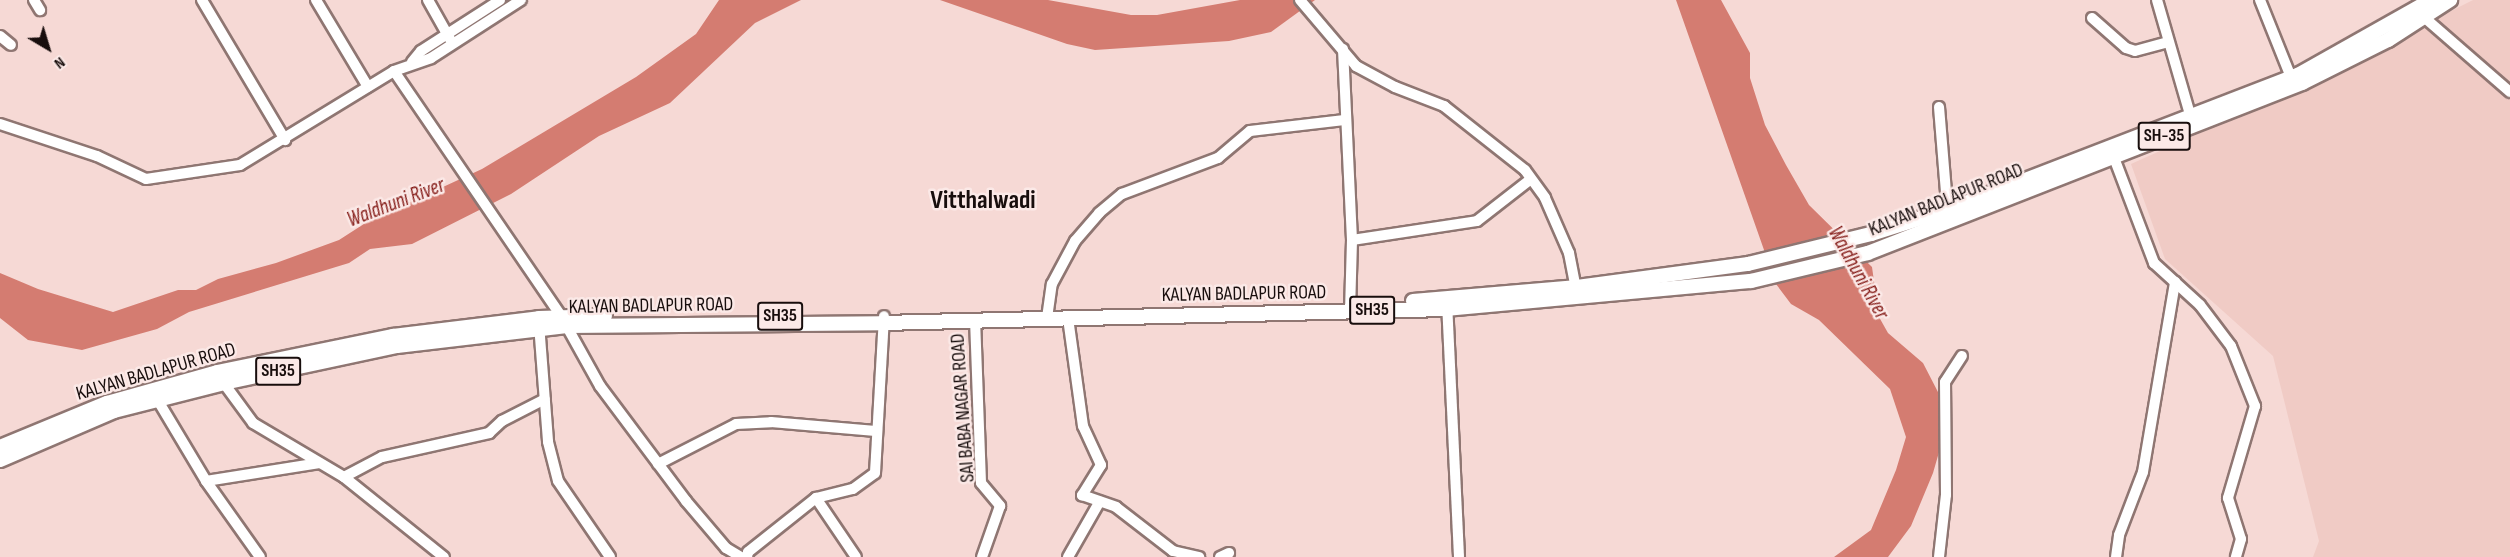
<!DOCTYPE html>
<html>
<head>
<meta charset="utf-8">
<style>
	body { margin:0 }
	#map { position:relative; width:2510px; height:557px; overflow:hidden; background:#f6d9d5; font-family:"Sofia Sans Condensed",sans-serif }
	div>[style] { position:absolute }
	.built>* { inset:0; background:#f0cbc5 }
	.water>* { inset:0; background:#d47c71 }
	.roads { filter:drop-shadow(2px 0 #8f7672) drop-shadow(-2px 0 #8f7672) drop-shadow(0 2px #8f7672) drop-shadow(0 -2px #8f7672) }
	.minor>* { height:10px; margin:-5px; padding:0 5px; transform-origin:5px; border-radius:5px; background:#fff }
	.major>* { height:14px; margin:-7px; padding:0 7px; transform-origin:7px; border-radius:7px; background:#fff }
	span { translate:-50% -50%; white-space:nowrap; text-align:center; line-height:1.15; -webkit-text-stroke:5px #fbe9e7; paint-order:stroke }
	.shield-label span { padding:2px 4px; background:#fbe9e7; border:2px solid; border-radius:4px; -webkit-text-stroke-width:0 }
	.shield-label { font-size:18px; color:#180e0d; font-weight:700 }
	.street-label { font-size:20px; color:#180e0d }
	.water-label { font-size:21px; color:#841b17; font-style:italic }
	.district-label { font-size:26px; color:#180e0d; font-weight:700 }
	.north { position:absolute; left:18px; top:18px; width:60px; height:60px; -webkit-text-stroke:4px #fbe9e7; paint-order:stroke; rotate:142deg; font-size:16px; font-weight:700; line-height:24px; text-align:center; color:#180e0d }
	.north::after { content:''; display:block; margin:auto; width:21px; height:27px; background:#180e0d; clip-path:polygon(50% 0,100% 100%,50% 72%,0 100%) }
</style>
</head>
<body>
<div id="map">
	<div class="built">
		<i style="clip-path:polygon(2473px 0,2510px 0,2510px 557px,2313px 557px,2319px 541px,2273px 356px,2165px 259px,2131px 164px,2278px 98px)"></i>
	</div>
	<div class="water">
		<i style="clip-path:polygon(719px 0,801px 0,755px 23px,670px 103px,599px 136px,511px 194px,412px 244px,370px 249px,349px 263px,189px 312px,157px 329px,82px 350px,28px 340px,0 318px,0 273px,38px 289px,113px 312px,178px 290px,196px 290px,218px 279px,276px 263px,339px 240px,367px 222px,482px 169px,636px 77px,696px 34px)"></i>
		<i style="clip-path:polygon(940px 0,1048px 0,1131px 15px,1157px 15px,1240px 0,1315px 0,1271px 32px,1229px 41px,1095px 50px,1067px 44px)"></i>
		<i style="clip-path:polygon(1676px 0,1721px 0,1750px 53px,1750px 78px,1765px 125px,1786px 165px,1809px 205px,1872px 267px,1879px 317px,1888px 333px,1923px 363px,1939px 394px,1946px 428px,1933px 473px,1911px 526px,1888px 557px,1834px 557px,1871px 530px,1896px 470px,1906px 437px,1890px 389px,1819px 320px,1791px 304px,1776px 284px)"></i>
	</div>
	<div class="roads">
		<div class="minor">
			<i style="left:34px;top:0;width:12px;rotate:59deg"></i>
			<i style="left:202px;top:0;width:163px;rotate:59.3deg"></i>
			<i style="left:316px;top:0;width:101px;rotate:59.1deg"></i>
			<i style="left:428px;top:0;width:45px;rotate:60.6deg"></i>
			<i style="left:1300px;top:0;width:87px;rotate:49.7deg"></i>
			<i style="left:1356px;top:66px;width:44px;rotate:28.3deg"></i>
			<i style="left:1395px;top:87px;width:53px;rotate:21.2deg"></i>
			<i style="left:1444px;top:106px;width:103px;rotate:38.3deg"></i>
			<i style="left:1525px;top:170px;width:34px;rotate:54deg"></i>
			<i style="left:1545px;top:198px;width:60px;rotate:66.4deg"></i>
			<i style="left:1569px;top:253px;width:42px;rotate:79deg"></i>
			<i style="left:2157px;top:0;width:126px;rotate:73.9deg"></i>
			<i style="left:2260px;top:0;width:83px;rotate:68.1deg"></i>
			<i style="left:2092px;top:18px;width:45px;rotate:41.4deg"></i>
			<i style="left:2126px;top:48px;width:9px;rotate:18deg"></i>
			<i style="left:2135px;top:51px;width:34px;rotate:-15deg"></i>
			<i style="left:2425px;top:18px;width:113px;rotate:41deg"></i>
			<i style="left:0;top:36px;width:14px;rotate:39deg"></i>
			<i style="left:1343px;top:49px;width:191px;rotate:87.3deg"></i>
			<i style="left:1352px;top:240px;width:71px;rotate:91.6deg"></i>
			<i style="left:412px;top:62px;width:14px;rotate:-51deg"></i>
			<i style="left:421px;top:51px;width:94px;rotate:-32.8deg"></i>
			<i style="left:394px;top:71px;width:297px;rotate:55.7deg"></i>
			<i style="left:561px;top:316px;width:80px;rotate:60.9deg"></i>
			<i style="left:600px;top:386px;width:144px;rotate:53.2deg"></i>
			<i style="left:686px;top:501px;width:62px;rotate:49.6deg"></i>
			<i style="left:726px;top:548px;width:17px;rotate:31deg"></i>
			<i style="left:1939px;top:107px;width:110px;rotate:85.3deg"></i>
			<i style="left:0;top:124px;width:102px;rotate:18.3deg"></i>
			<i style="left:97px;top:156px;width:54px;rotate:25.1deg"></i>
			<i style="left:146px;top:179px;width:95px;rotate:-8.5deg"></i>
			<i style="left:240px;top:165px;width:180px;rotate:-31.4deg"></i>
			<i style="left:394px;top:71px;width:39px;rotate:-19deg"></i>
			<i style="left:431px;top:58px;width:107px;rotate:-32.8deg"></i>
			<i style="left:2113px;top:155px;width:116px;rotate:69.2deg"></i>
			<i style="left:2154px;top:263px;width:62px;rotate:42.4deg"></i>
			<i style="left:2200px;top:305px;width:51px;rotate:52.9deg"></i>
			<i style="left:2231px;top:346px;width:65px;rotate:68.2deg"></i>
			<i style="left:2255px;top:406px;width:96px;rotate:106.4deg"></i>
			<i style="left:2228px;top:498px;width:43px;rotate:72.4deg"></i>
			<i style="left:2241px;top:539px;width:19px;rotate:106deg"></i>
			<i style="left:1352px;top:240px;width:126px;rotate:-8.6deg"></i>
			<i style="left:1477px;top:221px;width:68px;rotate:-37.9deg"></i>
			<i style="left:1447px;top:302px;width:255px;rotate:87.3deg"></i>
			<i style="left:1047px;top:318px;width:34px;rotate:-82deg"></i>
			<i style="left:1052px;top:284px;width:49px;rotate:-61.9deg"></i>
			<i style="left:1075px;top:241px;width:37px;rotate:-49deg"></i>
			<i style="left:1099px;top:213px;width:30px;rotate:-40deg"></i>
			<i style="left:1122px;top:194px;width:103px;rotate:-20.6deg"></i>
			<i style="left:1218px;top:158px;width:42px;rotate:-40.2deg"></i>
			<i style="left:1250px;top:131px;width:95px;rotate:-6.7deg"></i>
			<i style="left:1068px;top:318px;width:109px;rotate:82.1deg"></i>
			<i style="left:1083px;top:426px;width:43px;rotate:65.2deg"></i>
			<i style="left:1101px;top:465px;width:36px;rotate:122deg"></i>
			<i style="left:1082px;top:495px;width:36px;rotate:19deg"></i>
			<i style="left:1116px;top:507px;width:72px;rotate:37.7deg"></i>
			<i style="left:1173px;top:551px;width:27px;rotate:13deg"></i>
			<i style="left:975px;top:319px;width:164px;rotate:87.9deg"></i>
			<i style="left:981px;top:483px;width:30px;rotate:50deg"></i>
			<i style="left:1000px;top:506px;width:54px;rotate:109.4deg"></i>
			<i style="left:539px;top:324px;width:118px;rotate:85.6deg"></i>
			<i style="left:548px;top:442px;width:40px;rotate:75.6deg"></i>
			<i style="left:558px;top:481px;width:92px;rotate:55.6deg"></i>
			<i style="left:220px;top:378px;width:56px;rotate:53.7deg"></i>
			<i style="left:253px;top:423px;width:106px;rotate:30.7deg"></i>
			<i style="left:344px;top:477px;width:128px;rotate:38.7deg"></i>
			<i style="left:154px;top:394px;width:101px;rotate:59.1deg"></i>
			<i style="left:206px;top:481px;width:93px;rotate:54.6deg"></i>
			<i style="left:658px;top:464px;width:88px;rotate:-27.1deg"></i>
			<i style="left:736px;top:424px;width:35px;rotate:-3deg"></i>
			<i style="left:771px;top:422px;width:105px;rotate:4.9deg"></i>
			<i style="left:344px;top:477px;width:43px;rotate:-27.8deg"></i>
			<i style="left:382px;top:457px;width:110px;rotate:-12.6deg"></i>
			<i style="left:489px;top:433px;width:18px;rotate:-43deg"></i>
			<i style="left:502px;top:421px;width:48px;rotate:-27.1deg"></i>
			<i style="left:206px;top:481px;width:115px;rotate:-9deg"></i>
			<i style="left:816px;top:498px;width:71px;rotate:55.9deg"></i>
			<i style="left:747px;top:557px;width:5px;rotate:-79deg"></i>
			<i style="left:748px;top:552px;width:87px;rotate:-38.5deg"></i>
			<i style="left:816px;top:498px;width:38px;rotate:-14deg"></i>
			<i style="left:853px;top:489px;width:27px;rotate:-36deg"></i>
			<i style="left:875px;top:473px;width:157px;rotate:-86.7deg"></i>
			<i style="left:1068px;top:557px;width:64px;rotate:-60.3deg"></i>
			<i style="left:1220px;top:557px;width:10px;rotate:-24deg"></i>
			<i style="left:1939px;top:557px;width:62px;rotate:-83.6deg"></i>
			<i style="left:1946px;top:495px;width:113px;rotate:-90.5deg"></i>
			<i style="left:1945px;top:382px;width:31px;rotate:-57deg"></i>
			<i style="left:2116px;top:557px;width:22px;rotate:-82deg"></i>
			<i style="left:2119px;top:535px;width:67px;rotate:-69.1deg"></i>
			<i style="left:2143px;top:472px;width:193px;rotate:-80.4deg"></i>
		</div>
		<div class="major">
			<i style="left:1413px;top:301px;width:165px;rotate:-4.9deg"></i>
			<i style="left:1577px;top:287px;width:173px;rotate:-7.7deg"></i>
			<i style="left:1748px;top:264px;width:127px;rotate:-13.7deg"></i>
			<i style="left:1871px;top:234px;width:83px;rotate:-17.6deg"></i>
			<i style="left:1950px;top:209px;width:373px;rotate:-21.1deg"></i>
			<i style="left:2298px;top:75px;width:153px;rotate:-29.4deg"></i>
			<i style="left:0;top:447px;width:116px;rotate:-22.4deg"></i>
			<i style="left:107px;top:403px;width:114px;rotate:-15.7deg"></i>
			<i style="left:217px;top:372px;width:180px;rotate:-11.6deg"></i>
			<i style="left:393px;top:336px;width:147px;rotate:-7deg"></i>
			<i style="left:539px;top:318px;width:66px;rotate:-1.7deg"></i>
			<i style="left:0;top:460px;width:124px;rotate:-23.3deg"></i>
			<i style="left:114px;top:411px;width:114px;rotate:-14.3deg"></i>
			<i style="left:224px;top:383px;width:177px;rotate:-12.1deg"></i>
			<i style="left:397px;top:346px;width:171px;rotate:-6.7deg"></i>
			<i style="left:567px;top:326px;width:315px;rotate:-0.5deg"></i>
			<i style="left:882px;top:323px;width:565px;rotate:-1.42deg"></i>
			<i style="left:1447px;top:309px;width:305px;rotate:-5.3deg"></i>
			<i style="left:1751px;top:281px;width:120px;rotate:-13.5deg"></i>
			<i style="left:1868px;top:253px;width:466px;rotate:-21.4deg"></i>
			<i style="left:2302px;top:83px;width:96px;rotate:-26.6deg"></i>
			<i style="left:2388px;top:40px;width:74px;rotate:-32.8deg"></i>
		</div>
	</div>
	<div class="shield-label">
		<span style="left:2164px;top:136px">SH-35</span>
		<span style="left:1372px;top:310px">SH35</span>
		<span style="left:780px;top:316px">SH35</span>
		<span style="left:278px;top:371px">SH35</span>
	</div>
	<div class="street-label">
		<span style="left:1946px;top:200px;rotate:-22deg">KALYAN BADLAPUR ROAD</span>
		<span style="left:1244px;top:294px;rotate:-1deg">KALYAN BADLAPUR ROAD</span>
		<span style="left:651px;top:306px;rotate:-1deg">KALYAN BADLAPUR ROAD</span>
		<span style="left:156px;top:372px;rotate:-16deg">KALYAN BADLAPUR ROAD</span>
		<span style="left:963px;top:408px;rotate:-94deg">SAI BABA NAGAR ROAD</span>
	</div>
	<div class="water-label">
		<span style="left:396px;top:203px;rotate:-21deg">Waldhuni River</span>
		<span style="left:1858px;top:273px;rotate:61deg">Waldhuni River</span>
	</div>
	<div class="district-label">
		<span style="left:983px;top:201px">Vitthalwadi</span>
	</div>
	<div class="north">N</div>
</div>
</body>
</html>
